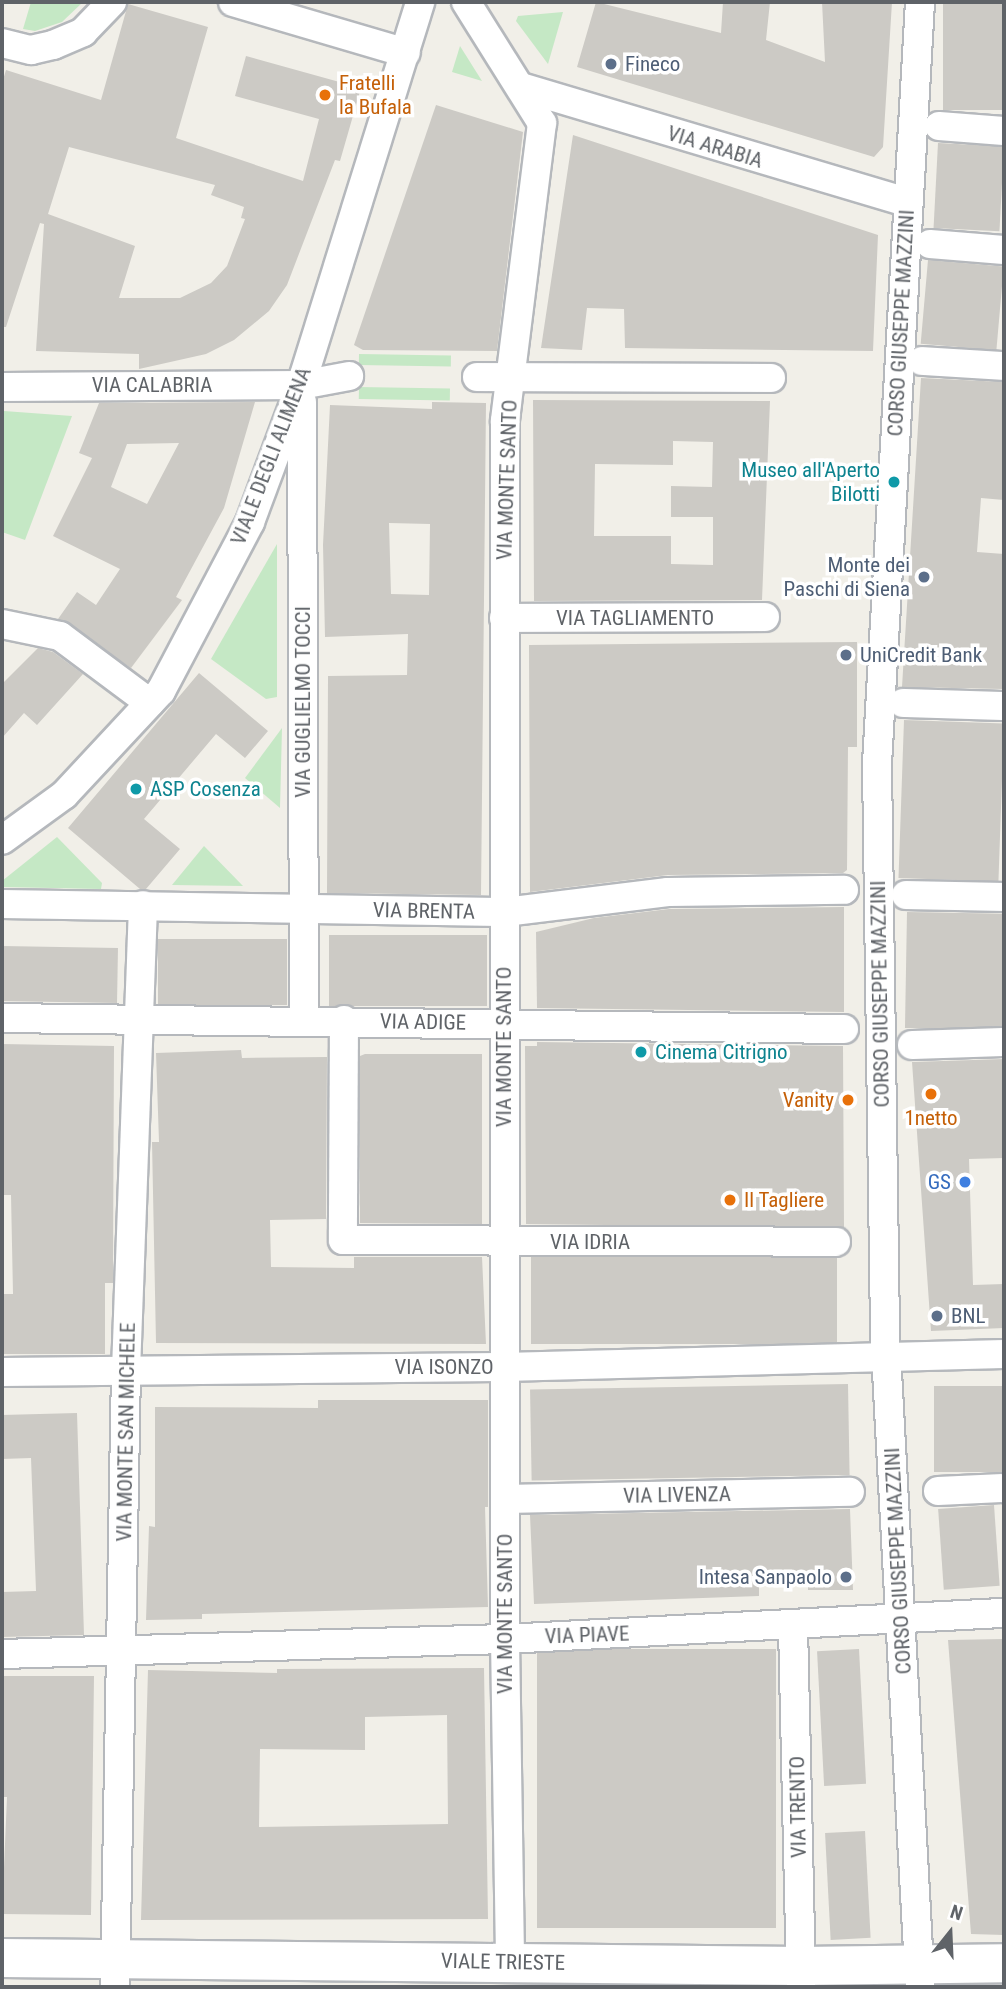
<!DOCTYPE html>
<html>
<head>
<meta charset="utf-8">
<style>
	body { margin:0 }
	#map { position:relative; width:1006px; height:1989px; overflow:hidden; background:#f1efe8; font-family:"Roboto Condensed",sans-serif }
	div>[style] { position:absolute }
	.green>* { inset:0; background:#c5e8c5; transform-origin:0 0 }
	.building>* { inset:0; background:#cccac5; transform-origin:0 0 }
	.roads { filter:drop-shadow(2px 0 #b5b8bc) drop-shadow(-2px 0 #b5b8bc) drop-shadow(0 2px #b5b8bc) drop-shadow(0 -2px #b5b8bc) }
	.street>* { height:28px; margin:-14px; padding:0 14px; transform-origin:14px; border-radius:14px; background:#fff }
	.secondary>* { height:38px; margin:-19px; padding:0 19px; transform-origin:19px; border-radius:19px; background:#fff }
	.dots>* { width:19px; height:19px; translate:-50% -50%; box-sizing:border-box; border:4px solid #fff; border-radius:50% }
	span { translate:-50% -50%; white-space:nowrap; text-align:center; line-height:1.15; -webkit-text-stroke:7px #fff; paint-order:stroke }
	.service-label { font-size:21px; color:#4e5e75 }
	.left { translate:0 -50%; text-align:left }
	.right { translate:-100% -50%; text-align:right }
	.food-label { font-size:21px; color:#c56008 }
	.street-label { font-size:21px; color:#5f6368 }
	.culture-label { font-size:21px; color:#0d838f }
	.shop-label { font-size:21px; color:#366cbe }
	.frame { position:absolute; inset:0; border:4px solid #5f6368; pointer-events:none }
	.north { position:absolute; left:915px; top:1898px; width:70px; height:70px; -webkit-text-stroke:5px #fff; paint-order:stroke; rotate:18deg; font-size:19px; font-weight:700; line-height:28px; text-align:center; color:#5f6368 }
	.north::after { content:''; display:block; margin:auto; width:24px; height:32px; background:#5f6368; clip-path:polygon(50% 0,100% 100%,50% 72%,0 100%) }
</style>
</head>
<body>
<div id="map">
	<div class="green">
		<i style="clip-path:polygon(31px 2px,83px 2px,62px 22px,35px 31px,23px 29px)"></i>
		<i style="clip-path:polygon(563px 12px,548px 64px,516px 21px,518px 16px)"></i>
		<i style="clip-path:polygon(460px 46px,482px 81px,452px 72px)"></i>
		<i style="left:359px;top:354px;width:92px;height:11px;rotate:1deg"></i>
		<i style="left:359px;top:387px;width:91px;height:12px;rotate:1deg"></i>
		<i style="clip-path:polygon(4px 411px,72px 416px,25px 540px,2px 532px)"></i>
		<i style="clip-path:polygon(277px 544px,277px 697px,266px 699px,211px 659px)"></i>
		<i style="clip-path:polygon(282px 728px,280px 808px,245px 778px)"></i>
		<i style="clip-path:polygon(57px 837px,102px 883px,101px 889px,2px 887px,2px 881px)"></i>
		<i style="clip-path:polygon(204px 846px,243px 886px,172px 885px)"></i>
	</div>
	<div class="building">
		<i style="clip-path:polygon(596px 2px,721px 33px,723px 2px,770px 2px,766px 40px,825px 62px,822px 2px,892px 2px,883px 147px,874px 157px,577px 67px)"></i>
		<i style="left:943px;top:2px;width:61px;height:108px"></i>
		<i style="clip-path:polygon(evenodd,128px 4px,208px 27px,176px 138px,303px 181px,319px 119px,235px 96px,246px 56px,361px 88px,340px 161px,335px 160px,287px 285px,269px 311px,234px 340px,206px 354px,139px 369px,139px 354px,36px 351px,44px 224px,40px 223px,6px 327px,2px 327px,2px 83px,6px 70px,101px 100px,128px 4px,69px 147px,215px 185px,211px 195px,244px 207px,241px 218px,245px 219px,227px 266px,211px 283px,180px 298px,119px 298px,135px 246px,48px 214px,69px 147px)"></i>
		<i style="clip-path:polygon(436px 105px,523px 132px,497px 351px,363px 350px,354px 345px)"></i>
		<i style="clip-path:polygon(573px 135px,878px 235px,873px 351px,625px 348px,624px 309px,587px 308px,582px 350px,541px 348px)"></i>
		<i style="left:938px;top:143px;width:66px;height:85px;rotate:3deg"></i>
		<i style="left:928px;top:260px;width:76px;height:84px;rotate:5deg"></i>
		<i style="clip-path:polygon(921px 378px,1004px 382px,1004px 500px,981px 498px,977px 552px,1004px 554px,1004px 689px,902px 687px)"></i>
		<i style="clip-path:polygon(evenodd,533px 400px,770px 401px,762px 600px,534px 601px,533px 400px,673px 441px,713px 442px,712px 487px,671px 486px,671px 517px,713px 517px,713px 565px,671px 564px,671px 536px,594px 536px,595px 464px,673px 465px,673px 441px)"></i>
		<i style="clip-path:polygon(evenodd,255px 402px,224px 508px,176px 597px,182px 600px,131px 668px,58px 619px,77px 592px,96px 605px,120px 569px,53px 536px,92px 458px,79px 453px,99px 403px,255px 402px,179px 443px,147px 504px,111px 487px,127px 444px,179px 443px)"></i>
		<i style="clip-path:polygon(evenodd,432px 402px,486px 403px,481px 895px,327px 893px,328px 676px,407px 675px,408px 634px,325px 637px,323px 545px,330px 405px,432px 409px,432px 402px,389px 523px,430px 524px,429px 595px,391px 594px,389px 523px)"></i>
		<i style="clip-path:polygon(857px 642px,857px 747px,848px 747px,847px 870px,843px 873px,668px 875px,530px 892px,529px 645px)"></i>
		<i style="clip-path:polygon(38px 648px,53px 652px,83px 674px,37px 725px,24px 713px,2px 738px,2px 684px)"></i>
		<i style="clip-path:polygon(199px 673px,268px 731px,245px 758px,216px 734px,144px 819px,180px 849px,146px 889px,140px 889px,68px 828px)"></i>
		<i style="left:904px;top:720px;width:100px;height:158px;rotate:2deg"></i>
		<i style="clip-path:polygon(844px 907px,844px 1012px,537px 1008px,536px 932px,594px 918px,669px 909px)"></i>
		<i style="left:907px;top:912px;width:97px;height:116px;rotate:1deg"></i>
		<i style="left:329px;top:935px;width:158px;height:71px"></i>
		<i style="left:287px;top:939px;width:66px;height:129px;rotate:90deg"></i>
		<i style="left:2px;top:946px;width:116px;height:55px;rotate:1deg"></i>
		<i style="clip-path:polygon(537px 1042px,843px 1046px,844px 1228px,526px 1224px,525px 1046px,537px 1046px)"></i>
		<i style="clip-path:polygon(2px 1044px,114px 1046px,113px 1263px,113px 1283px,105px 1283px,105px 1354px,2px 1354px,2px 1294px,13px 1294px,11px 1195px,2px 1195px)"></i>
		<i style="clip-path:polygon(241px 1050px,242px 1058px,327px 1057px,326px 1219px,270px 1220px,271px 1267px,354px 1268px,354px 1257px,482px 1257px,486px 1344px,156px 1343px,152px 1142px,159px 1142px,156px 1053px)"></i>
		<i style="clip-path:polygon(365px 1054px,482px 1054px,482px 1224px,360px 1223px,360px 1056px)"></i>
		<i style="clip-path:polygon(1004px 1059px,1004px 1158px,969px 1159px,973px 1285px,1004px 1284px,1004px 1328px,931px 1331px,912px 1062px)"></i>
		<i style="left:531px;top:1257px;width:306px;height:87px"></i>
		<i style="left:848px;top:1384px;width:91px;height:318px;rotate:89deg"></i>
		<i style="left:1004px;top:1386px;width:86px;height:70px;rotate:90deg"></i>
		<i style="clip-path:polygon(318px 1400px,488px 1400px,488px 1507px,485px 1507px,488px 1607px,202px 1614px,202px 1619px,146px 1620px,149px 1526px,155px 1527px,155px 1407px,318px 1408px)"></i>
		<i style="clip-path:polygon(77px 1413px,84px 1635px,2px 1637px,2px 1592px,36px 1591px,31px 1458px,2px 1459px,2px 1415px)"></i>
		<i style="left:994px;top:1505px;width:81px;height:56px;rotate:86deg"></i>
		<i style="clip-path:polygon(850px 1509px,853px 1590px,808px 1590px,808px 1581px,759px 1583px,759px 1596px,534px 1604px,530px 1515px)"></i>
		<i style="clip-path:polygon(1004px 1639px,1004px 1935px,971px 1934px,948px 1640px)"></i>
		<i style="left:776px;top:1649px;width:279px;height:239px;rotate:90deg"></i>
		<i style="left:859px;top:1649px;width:135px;height:42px;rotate:87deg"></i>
		<i style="clip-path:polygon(evenodd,484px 1668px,488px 1919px,141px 1920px,148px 1670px,277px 1673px,277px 1669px,484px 1668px,447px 1715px,448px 1824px,259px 1827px,260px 1749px,365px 1750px,365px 1717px,447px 1715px)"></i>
		<i style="clip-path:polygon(2px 1676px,94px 1676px,91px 1915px,2px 1914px,7px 1797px,2px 1797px)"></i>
		<i style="left:865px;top:1831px;width:107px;height:40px;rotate:87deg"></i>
	</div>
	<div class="roads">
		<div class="street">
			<i style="left:233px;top:2px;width:180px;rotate:16.4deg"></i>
			<i style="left:466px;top:2px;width:143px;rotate:57.9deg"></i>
			<i style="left:542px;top:123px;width:300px;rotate:97.1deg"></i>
			<i style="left:505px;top:421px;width:1218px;rotate:90deg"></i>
			<i style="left:505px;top:1639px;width:323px;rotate:89.1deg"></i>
			<i style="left:920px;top:2px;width:764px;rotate:93.23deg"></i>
			<i style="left:877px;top:765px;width:569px;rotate:89.19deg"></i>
			<i style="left:885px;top:1334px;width:654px;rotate:86.93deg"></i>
			<i style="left:2px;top:43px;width:30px;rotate:14deg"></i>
			<i style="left:31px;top:50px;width:23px;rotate:-13deg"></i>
			<i style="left:53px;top:45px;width:33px;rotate:-23deg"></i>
			<i style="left:83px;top:32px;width:42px;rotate:-46deg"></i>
			<i style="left:524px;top:88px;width:400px;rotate:16.6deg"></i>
			<i style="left:939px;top:126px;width:65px;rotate:4.4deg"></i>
			<i style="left:930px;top:244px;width:74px;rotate:4.6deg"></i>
			<i style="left:922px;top:361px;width:82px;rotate:3.5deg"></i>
			<i style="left:477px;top:377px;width:294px;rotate:0.2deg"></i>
			<i style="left:2px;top:387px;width:299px;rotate:-0.4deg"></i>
			<i style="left:301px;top:385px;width:49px;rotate:-10.6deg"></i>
			<i style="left:302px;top:402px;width:617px;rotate:89.81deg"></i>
			<i style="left:504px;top:618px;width:261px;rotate:-0.2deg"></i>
			<i style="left:2px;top:624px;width:59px;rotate:11.7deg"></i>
			<i style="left:60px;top:636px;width:112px;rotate:36.7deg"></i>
			<i style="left:903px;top:703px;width:101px;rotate:1.7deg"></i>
			<i style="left:2px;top:840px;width:77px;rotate:-36deg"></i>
			<i style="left:64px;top:795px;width:142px;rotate:-47deg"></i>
			<i style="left:161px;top:691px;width:191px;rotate:-62.2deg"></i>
			<i style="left:250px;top:522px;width:146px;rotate:-69.6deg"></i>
			<i style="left:301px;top:385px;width:401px;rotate:-72.7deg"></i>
			<i style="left:906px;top:895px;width:98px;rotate:1.2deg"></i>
			<i style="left:2px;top:904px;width:503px;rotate:0.91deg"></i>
			<i style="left:505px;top:912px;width:164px;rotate:-7deg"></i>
			<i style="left:668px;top:892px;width:176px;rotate:-0.7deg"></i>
			<i style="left:2px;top:1018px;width:842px;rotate:0.75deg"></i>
			<i style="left:344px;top:1020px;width:220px;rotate:90.3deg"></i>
			<i style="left:343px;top:1240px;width:493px;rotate:0.2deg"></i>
			<i style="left:912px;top:1045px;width:92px;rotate:-1.9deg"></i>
			<i style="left:2px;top:1372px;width:502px;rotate:-0.57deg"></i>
			<i style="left:504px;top:1367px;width:500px;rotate:-1.49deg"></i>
			<i style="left:938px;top:1491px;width:66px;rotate:-2.6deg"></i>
			<i style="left:505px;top:1499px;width:345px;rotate:-1.2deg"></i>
			<i style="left:793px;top:1626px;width:361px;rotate:88.7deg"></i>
			<i style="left:2px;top:1654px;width:503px;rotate:-1.71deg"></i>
			<i style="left:505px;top:1639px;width:500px;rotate:-3deg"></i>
			<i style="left:115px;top:1987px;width:617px;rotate:-88.98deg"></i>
			<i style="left:126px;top:1370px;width:465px;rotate:-87.9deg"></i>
		</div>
		<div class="secondary">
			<i style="left:2px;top:1958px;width:799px;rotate:0.57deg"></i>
			<i style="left:801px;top:1966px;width:203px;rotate:-0.8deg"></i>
		</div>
	</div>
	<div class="dots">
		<i style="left:611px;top:64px;background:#5c6f8a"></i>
		<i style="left:325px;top:95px;background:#e8710a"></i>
		<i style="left:894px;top:482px;background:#0f9aa8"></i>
		<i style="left:924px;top:577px;background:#5c6f8a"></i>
		<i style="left:846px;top:655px;background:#5c6f8a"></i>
		<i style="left:136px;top:789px;background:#0f9aa8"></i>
		<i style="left:641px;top:1052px;background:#0f9aa8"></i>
		<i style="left:931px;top:1094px;background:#e8710a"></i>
		<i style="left:848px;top:1100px;background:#e8710a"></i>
		<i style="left:965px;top:1182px;background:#3f7fe0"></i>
		<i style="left:730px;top:1200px;background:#e8710a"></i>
		<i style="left:937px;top:1316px;background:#5c6f8a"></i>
		<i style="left:846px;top:1577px;background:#5c6f8a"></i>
	</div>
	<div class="service-label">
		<span class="left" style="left:625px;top:64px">Fineco</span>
		<span class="right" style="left:910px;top:577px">Monte dei<br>Paschi di Siena</span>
		<span class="left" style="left:860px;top:655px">UniCredit Bank</span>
		<span class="left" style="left:951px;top:1316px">BNL</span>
		<span class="right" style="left:832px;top:1577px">Intesa Sanpaolo</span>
	</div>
	<div class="food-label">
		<span class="left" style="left:339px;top:95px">Fratelli<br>la Bufala</span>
		<span class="right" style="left:834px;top:1100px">Vanity</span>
		<span style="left:931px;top:1118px">1netto</span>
		<span class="left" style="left:744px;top:1200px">Il Tagliere</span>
	</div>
	<div class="street-label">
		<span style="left:715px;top:147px;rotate:17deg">VIA ARABIA</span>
		<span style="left:901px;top:323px;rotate:-87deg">CORSO GIUSEPPE MAZZINI</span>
		<span style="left:152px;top:385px">VIA CALABRIA</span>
		<span style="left:271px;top:456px;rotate:-69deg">VIALE DEGLI ALIMENA</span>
		<span style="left:507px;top:480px;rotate:-88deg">VIA MONTE SANTO</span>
		<span style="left:635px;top:618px">VIA TAGLIAMENTO</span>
		<span style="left:303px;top:702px;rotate:-90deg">VIA GUGLIELMO TOCCI</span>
		<span style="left:424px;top:911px;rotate:1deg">VIA BRENTA</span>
		<span style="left:880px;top:994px;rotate:-91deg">CORSO GIUSEPPE MAZZINI</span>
		<span style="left:423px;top:1022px;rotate:1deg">VIA ADIGE</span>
		<span style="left:504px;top:1047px;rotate:-90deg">VIA MONTE SANTO</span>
		<span style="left:590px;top:1242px">VIA IDRIA</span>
		<span style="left:444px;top:1367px">VIA ISONZO</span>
		<span style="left:126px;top:1432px;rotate:-89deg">VIA MONTE SAN MICHELE</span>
		<span style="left:677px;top:1495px;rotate:-1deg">VIA LIVENZA</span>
		<span style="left:898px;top:1561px;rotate:-93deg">CORSO GIUSEPPE MAZZINI</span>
		<span style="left:505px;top:1614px;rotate:-90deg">VIA MONTE SANTO</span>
		<span style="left:587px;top:1635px;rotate:-2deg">VIA PIAVE</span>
		<span style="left:798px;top:1807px;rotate:-91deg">VIA TRENTO</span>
		<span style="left:503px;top:1962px;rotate:1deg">VIALE TRIESTE</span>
	</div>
	<div class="culture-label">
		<span class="right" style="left:880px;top:482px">Museo all'Aperto<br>Bilotti</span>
		<span class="left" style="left:150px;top:789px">ASP Cosenza</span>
		<span class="left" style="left:655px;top:1052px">Cinema Citrigno</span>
	</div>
	<div class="shop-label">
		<span class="right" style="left:951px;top:1182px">GS</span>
	</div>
	<div class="frame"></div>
	<div class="north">N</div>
</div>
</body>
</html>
